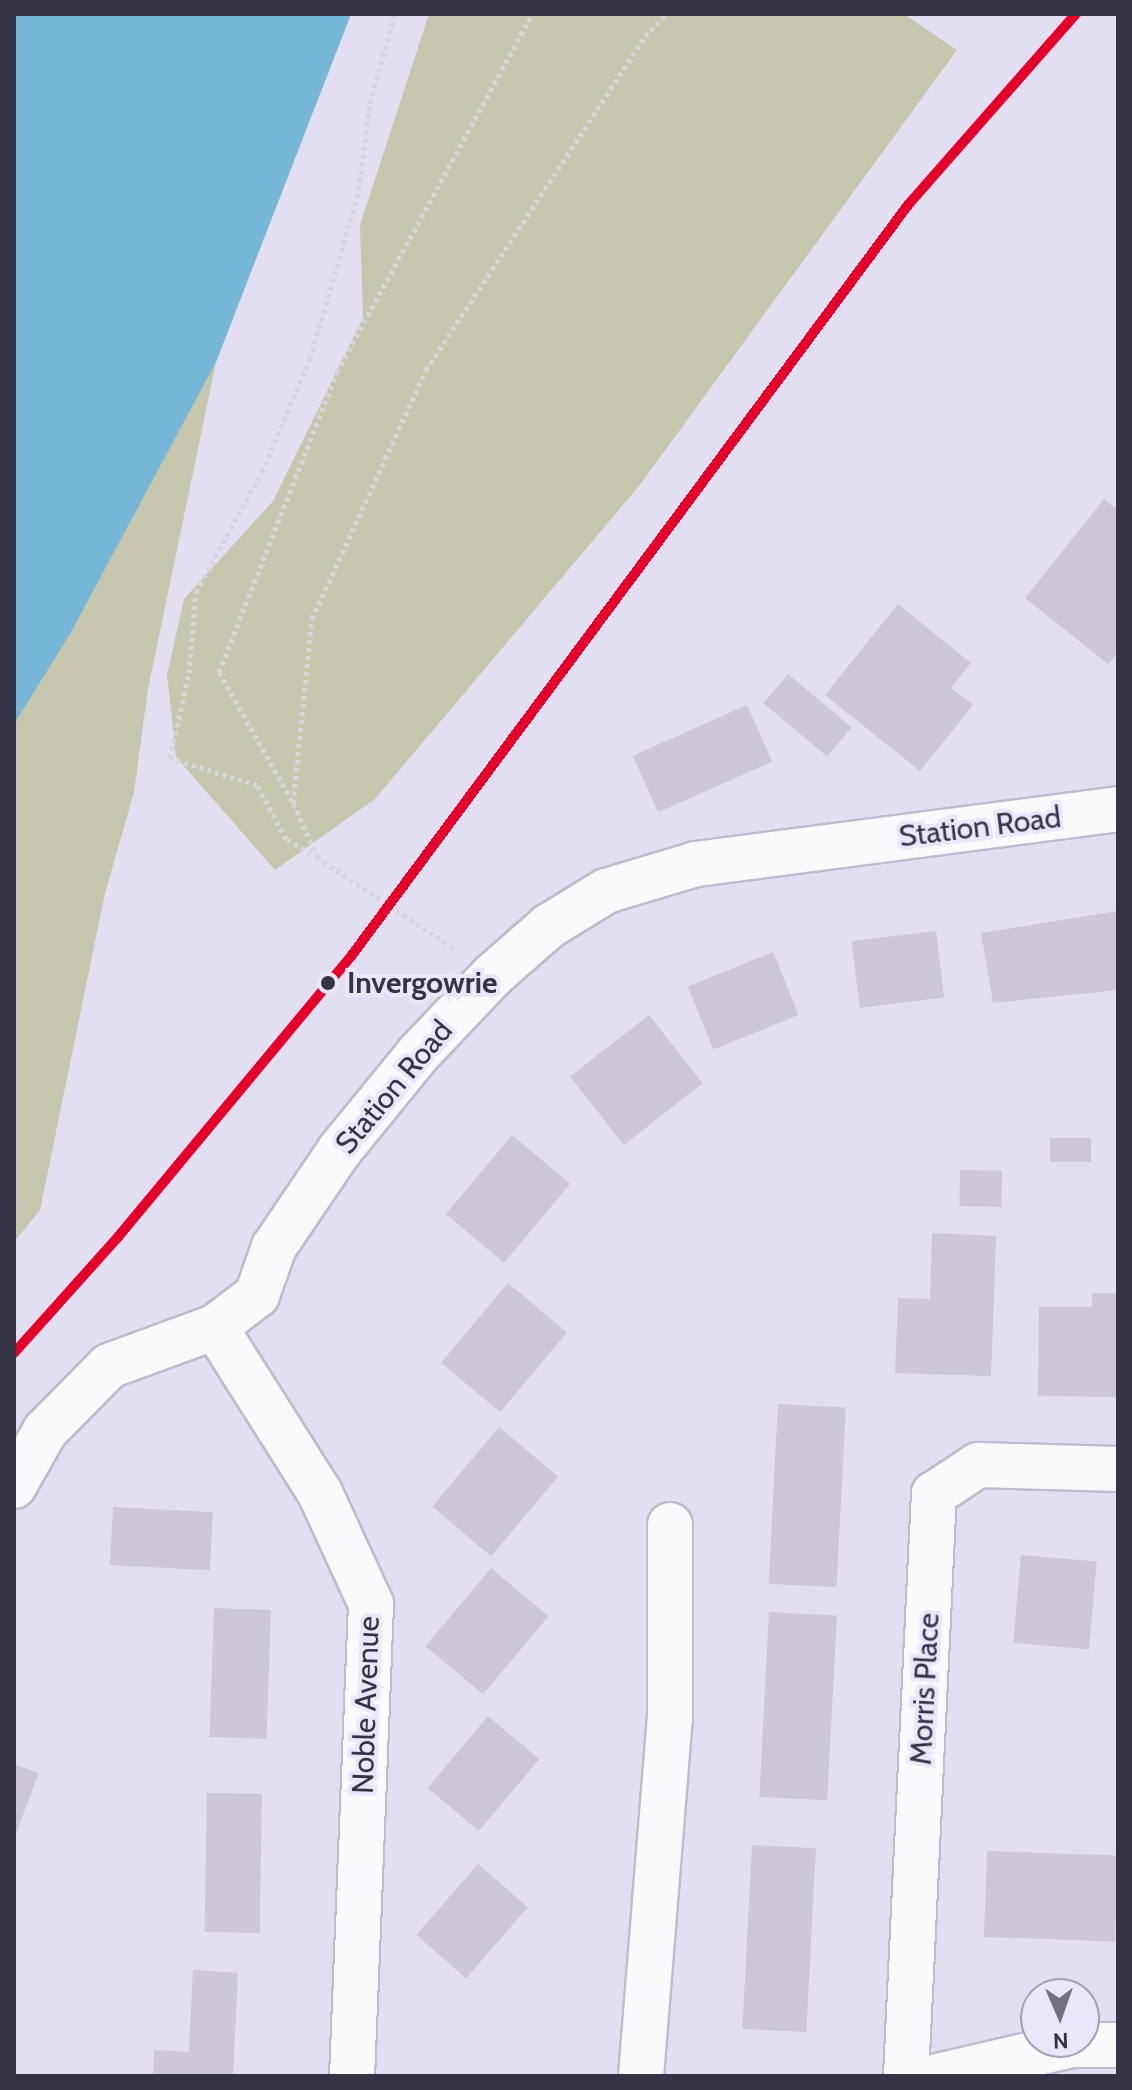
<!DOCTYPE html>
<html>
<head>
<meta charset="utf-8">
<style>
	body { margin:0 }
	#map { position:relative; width:1132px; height:2090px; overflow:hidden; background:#e1dff1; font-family:Cabin,sans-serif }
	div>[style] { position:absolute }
	.green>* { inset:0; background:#c6c6ad }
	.water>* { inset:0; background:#76b6d6 }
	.building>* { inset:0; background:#cdc7d8; transform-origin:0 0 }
	.path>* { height:5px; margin-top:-2.5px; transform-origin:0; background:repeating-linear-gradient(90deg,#d5d5da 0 4px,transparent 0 8px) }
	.roads { filter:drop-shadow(2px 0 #bdbbcd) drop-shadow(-2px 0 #bdbbcd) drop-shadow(0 2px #bdbbcd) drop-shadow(0 -2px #bdbbcd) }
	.minor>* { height:44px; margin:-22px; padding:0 22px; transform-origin:22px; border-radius:22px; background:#fafafd }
	.rail-1>* { height:10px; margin:-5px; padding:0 5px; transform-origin:5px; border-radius:5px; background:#e4002b }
	.dots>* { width:22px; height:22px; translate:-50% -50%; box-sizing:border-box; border:4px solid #e8e7fc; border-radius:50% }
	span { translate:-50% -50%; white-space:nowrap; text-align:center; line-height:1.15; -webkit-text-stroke:8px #e8e7fc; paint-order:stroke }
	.street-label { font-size:30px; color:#353348 }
	.stop-label { font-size:30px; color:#353348; font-weight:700 }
	.left { translate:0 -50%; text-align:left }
	.frame { position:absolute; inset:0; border:16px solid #353348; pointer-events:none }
	.north { position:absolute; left:1020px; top:1978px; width:80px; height:80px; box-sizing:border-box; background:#e8e7fc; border:2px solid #a09fb4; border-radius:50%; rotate:178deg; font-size:22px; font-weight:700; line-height:32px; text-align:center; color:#353348 }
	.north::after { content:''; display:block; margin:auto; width:28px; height:36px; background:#716f83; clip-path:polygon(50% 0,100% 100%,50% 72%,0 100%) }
</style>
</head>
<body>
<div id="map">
	<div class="green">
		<i style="clip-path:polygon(14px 14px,351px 14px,216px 362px,148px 689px,134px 792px,105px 893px,40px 1210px,14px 1242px)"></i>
		<i style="clip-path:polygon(429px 14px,904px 14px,957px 50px,639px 486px,375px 799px,275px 870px,176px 757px,167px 675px,184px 599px,273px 501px,363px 318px,360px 225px)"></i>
	</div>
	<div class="water">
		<i style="clip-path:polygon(14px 14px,351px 14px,216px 362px,70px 634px,14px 724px)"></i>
	</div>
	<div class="building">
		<i style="clip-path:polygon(1104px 499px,1118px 510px,1118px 652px,1108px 664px,1025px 598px)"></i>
		<i style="clip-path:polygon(898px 604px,971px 663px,951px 688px,973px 705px,920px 771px,825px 695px)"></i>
		<i style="left:788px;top:674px;width:83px;height:38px;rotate:40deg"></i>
		<i style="left:747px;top:705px;width:62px;height:125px;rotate:66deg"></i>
		<i style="clip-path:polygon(1118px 911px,1118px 990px,993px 1003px,981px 933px)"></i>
		<i style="left:936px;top:931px;width:67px;height:85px;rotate:83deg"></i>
		<i style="left:773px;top:952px;width:68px;height:92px;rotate:68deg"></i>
		<i style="left:649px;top:1015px;width:87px;height:100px;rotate:52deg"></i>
		<i style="left:512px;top:1135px;width:76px;height:103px;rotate:40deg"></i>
		<i style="left:1050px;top:1138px;width:41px;height:24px"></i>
		<i style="left:960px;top:1170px;width:42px;height:36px;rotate:1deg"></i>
		<i style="clip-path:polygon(932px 1233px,996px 1236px,991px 1376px,895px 1373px,898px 1298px,930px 1299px)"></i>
		<i style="left:508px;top:1283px;width:77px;height:104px;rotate:40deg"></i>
		<i style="clip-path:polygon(1092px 1293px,1118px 1293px,1118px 1397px,1038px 1396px,1039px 1307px,1092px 1307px)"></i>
		<i style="left:778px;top:1404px;width:68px;height:180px;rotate:3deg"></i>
		<i style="left:499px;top:1427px;width:77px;height:104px;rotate:40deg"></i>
		<i style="left:113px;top:1507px;width:100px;height:58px;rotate:3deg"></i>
		<i style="left:1021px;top:1555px;width:76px;height:88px;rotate:5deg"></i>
		<i style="left:491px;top:1568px;width:75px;height:102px;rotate:40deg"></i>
		<i style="left:271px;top:1610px;width:129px;height:57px;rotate:92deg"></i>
		<i style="left:769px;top:1612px;width:68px;height:185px;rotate:3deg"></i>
		<i style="left:488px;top:1716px;width:67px;height:94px;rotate:40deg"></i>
		<i style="clip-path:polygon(14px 1764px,39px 1773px,14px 1838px)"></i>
		<i style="left:207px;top:1793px;width:55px;height:139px;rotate:1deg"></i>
		<i style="left:752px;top:1845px;width:64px;height:184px;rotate:3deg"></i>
		<i style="left:987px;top:1851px;width:131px;height:86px;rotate:2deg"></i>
		<i style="left:478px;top:1864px;width:66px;height:94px;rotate:41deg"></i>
		<i style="clip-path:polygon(193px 1970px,238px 1973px,233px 2076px,153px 2076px,154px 2050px,189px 2052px)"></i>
	</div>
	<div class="path">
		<i style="left:292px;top:801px;width:148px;rotate:-119.5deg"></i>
		<i style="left:219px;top:672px;width:322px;rotate:-68.5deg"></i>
		<i style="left:337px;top:372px;width:408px;rotate:-61.4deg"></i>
		<i style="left:318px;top:858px;width:37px;rotate:-149deg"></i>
		<i style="left:286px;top:839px;width:61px;rotate:-118.2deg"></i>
		<i style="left:257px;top:785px;width:91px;rotate:-162.8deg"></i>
		<i style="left:170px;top:758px;width:87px;rotate:-77.4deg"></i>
		<i style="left:189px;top:673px;width:81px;rotate:-85.1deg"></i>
		<i style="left:196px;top:592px;width:137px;rotate:-61.2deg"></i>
		<i style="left:262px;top:472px;width:123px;rotate:-67deg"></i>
		<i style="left:310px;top:359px;width:176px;rotate:-73.8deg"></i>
		<i style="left:359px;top:190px;width:88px;rotate:-82.8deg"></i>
		<i style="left:370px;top:103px;width:92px;rotate:-74.3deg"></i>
		<i style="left:453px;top:948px;width:162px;rotate:-146.3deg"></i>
		<i style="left:318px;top:858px;width:60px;rotate:-114.4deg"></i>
		<i style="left:293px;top:803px;width:185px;rotate:-84.1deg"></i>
		<i style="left:312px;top:619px;width:274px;rotate:-65.4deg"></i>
		<i style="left:426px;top:370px;width:399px;rotate:-56.7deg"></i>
		<i style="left:645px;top:36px;width:30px;rotate:-46deg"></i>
	</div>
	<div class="roads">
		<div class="minor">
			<i style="left:215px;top:1327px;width:196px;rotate:57.7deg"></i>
			<i style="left:320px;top:1493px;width:122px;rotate:65.3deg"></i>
			<i style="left:371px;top:1604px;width:472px;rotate:92.3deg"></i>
			<i style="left:14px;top:1486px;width:63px;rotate:-60.6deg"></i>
			<i style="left:45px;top:1431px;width:91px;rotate:-45.4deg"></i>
			<i style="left:109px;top:1366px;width:113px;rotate:-20.2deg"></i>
			<i style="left:215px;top:1327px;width:53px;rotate:-37.3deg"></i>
			<i style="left:257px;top:1295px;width:51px;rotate:-70.5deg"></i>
			<i style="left:274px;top:1247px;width:116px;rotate:-55.9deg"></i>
			<i style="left:339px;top:1151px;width:125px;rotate:-50.8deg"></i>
			<i style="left:418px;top:1054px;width:108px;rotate:-46.5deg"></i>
			<i style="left:492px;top:976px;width:76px;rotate:-41.3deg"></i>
			<i style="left:549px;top:926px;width:67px;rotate:-31.6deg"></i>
			<i style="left:606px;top:891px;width:94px;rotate:-16.7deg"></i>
			<i style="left:696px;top:864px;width:426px;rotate:-7.4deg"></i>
			<i style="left:641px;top:2076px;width:358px;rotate:-85.4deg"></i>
			<i style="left:670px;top:1719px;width:194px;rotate:-90deg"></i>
			<i style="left:906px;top:2076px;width:583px;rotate:-87.25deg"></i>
			<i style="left:934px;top:1494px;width:53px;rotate:-33.4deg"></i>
			<i style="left:978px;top:1465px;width:140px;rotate:1.6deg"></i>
			<i style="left:938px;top:2076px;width:137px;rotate:-13.1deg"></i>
			<i style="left:1071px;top:2045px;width:47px"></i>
		</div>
	</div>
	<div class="rail-1">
		<i style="left:14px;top:1353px;width:156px;rotate:-48.1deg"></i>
		<i style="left:118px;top:1237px;width:366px;rotate:-50.3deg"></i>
		<i style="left:352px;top:955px;width:934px;rotate:-53.45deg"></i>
		<i style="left:908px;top:205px;width:254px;rotate:-48.7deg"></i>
	</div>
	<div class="dots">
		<i style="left:328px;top:983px;background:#353348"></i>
	</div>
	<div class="street-label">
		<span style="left:980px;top:827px;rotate:-7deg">Station Road</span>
		<span style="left:394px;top:1087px;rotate:-50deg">Station Road</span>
		<span style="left:925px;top:1689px;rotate:-87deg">Morris Place</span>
		<span style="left:366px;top:1705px;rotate:-88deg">Noble Avenue</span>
	</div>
	<div class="stop-label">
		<span class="left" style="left:347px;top:983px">Invergowrie</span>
	</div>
	<div class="frame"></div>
	<div class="north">N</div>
</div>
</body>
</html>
